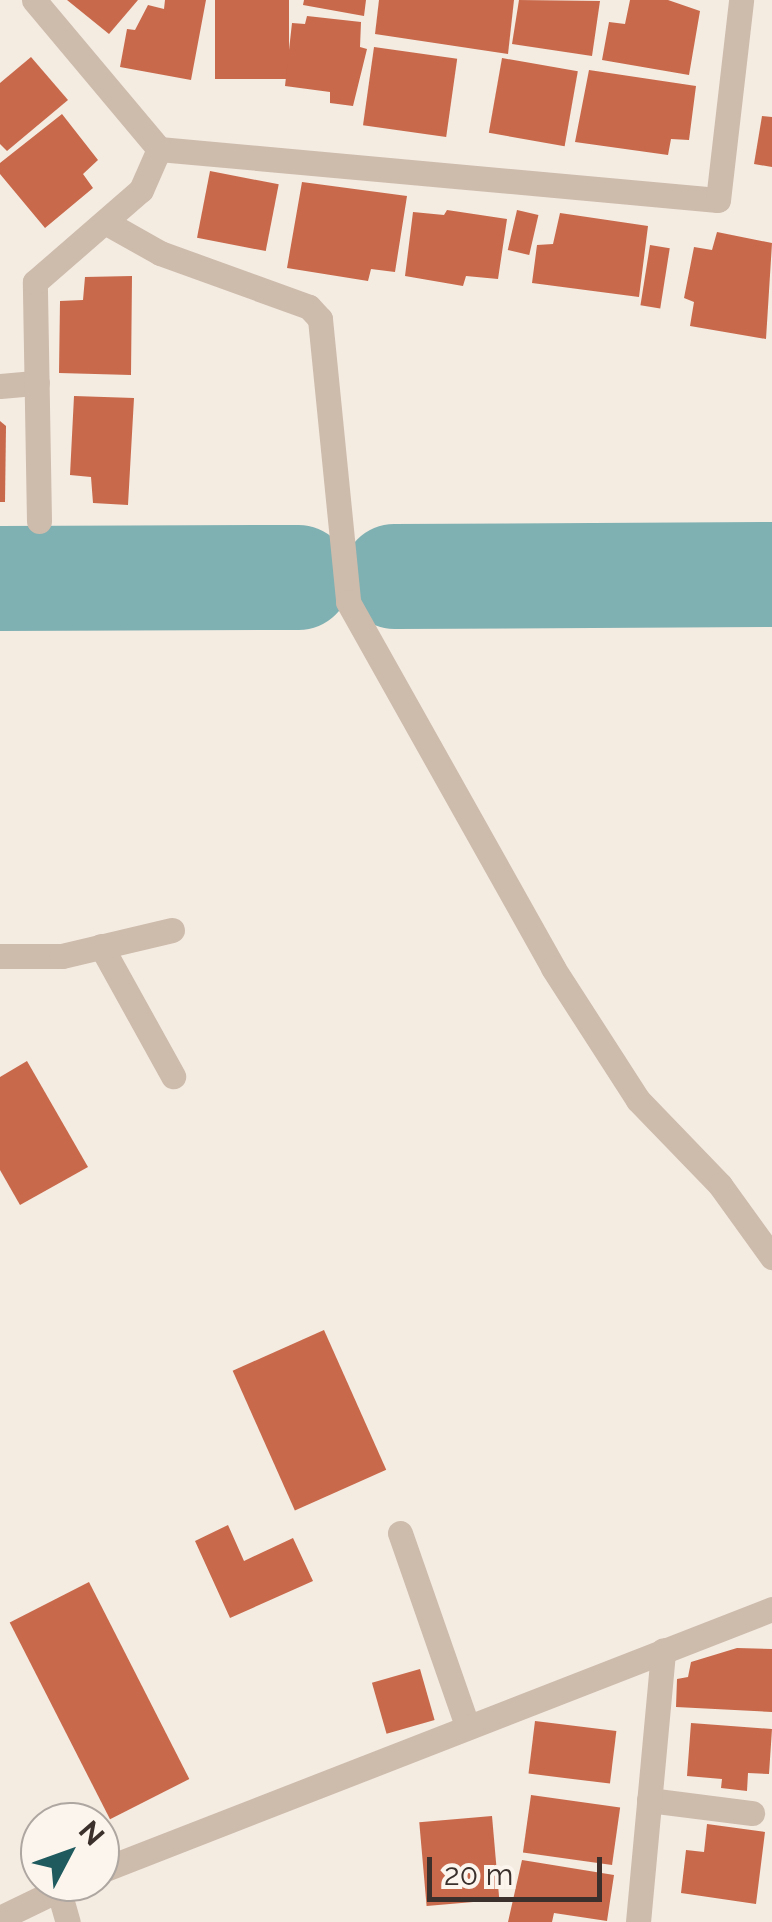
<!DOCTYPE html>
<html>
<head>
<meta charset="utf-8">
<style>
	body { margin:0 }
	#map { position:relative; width:772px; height:1922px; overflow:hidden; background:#f4ebe1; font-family:Raleway,sans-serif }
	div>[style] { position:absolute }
	.river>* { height:105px; margin:-52.5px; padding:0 52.5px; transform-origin:52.5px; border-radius:52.5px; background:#7fb0b2 }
	.building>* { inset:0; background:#c8694b; transform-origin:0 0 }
	.minor>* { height:25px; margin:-12.5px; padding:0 12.5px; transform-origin:12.5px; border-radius:12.5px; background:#cdbbac }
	span { translate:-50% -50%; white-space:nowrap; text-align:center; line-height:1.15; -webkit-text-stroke:8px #fbf5ee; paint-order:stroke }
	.north { position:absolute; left:20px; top:1802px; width:100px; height:100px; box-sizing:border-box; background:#fbf5ee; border:2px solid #aea6a0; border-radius:50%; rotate:49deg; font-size:28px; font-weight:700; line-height:40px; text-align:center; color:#3b302b }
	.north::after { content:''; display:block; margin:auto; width:35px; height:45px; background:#1f5a5e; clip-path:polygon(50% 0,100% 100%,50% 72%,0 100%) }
	.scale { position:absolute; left:427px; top:1857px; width:175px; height:45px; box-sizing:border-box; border:5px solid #3b302b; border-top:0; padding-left:12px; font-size:30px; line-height:35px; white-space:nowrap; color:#3b302b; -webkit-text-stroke:8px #fbf5ee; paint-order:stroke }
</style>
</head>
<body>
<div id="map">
	<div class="river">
		<i style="left:394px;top:576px;width:378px;rotate:-0.3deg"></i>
		<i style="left:0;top:578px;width:298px;rotate:-0.2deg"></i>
	</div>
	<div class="building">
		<i style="clip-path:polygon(67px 0,138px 0,109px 34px)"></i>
		<i style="clip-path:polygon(165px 0,206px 0,191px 80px,120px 67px,127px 29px,135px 30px,148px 5px,164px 9px)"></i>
		<i style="left:215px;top:0;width:74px;height:79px"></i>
		<i style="clip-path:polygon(304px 0,366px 0,364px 16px,303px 5px)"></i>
		<i style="clip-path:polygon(379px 0,514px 0,508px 54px,375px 34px)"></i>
		<i style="clip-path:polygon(519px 0,600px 1px,592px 56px,512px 44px)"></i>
		<i style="clip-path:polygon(630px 0,668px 0,700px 11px,689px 75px,602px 60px,609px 22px,625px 24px)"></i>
		<i style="clip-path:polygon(307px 16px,361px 22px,360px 47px,367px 49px,353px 106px,330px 103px,330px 92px,285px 86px,292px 23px,305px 24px)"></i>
		<i style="left:374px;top:47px;width:84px;height:79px;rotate:8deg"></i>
		<i style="clip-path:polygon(31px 57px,68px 100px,7px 151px,0 144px,0 83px)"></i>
		<i style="left:502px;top:58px;width:77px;height:76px;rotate:10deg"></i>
		<i style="clip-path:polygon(589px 70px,696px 86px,689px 140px,671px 139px,668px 155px,575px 142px)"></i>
		<i style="clip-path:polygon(62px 114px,98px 160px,83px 174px,93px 188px,45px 228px,0 174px,0 163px)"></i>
		<i style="clip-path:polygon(762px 116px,772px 117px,772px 167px,754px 164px)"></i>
		<i style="left:210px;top:171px;width:70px;height:68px;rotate:11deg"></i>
		<i style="clip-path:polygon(302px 182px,407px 196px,395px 272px,371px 269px,368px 281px,287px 268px)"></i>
		<i style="clip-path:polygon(447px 210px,507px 219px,498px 279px,466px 276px,463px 286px,405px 276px,413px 212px,444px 215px)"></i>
		<i style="left:517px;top:210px;width:22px;height:41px;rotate:13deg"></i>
		<i style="clip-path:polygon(560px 213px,648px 226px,639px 297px,532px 283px,537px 245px,553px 244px)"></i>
		<i style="clip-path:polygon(717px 232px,772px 243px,766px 339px,690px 326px,694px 302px,684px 298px,694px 247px,712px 250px)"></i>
		<i style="left:650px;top:245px;width:20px;height:61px;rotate:9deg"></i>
		<i style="clip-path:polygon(132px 276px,131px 375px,59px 373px,60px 301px,83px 300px,85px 277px)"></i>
		<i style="clip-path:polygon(74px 396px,134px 398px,128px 505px,93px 503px,91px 477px,70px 475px)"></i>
		<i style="clip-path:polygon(0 421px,6px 426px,5px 502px,0 502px)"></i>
		<i style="clip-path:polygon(27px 1061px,88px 1167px,20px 1205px,0 1170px,0 1077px)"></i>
		<i style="left:324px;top:1330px;width:153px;height:100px;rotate:66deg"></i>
		<i style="clip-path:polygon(228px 1525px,244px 1561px,293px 1538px,313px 1581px,230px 1618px,195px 1541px)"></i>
		<i style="left:89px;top:1582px;width:221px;height:89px;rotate:63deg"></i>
		<i style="clip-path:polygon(737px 1648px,772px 1649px,772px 1712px,676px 1707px,677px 1679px,688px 1677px,691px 1662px)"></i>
		<i style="left:420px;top:1669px;width:53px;height:50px;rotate:74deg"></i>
		<i style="left:535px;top:1721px;width:82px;height:53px;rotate:7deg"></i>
		<i style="clip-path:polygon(691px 1723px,772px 1729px,769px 1774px,748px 1773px,747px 1791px,721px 1788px,722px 1779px,687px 1776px)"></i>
		<i style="left:531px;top:1795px;width:90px;height:58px;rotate:8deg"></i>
		<i style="left:492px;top:1816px;width:84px;height:73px;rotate:85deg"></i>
		<i style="clip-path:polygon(707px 1824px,765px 1832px,756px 1904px,681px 1893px,686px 1850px,704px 1852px)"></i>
		<i style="clip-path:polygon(522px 1860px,614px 1875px,607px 1921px,554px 1913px,552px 1922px,508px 1922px)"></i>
	</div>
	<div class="minor">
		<i style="left:34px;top:0;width:194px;rotate:50deg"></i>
		<i style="left:159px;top:149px;width:561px;rotate:5.21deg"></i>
		<i style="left:718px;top:200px;width:201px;rotate:-83.4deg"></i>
		<i style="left:105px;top:222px;width:63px;rotate:29.4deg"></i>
		<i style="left:160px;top:253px;width:158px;rotate:19.9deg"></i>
		<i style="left:309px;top:307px;width:16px;rotate:47deg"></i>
		<i style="left:320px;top:319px;width:284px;rotate:84.3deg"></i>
		<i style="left:348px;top:602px;width:420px;rotate:60.7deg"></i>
		<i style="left:553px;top:968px;width:157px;rotate:57.2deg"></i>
		<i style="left:638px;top:1100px;width:118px;rotate:46deg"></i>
		<i style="left:720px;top:1185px;width:89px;rotate:54.2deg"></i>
		<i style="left:0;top:386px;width:37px;rotate:-5deg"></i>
		<i style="left:39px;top:521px;width:239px;rotate:-91deg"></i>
		<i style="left:35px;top:282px;width:140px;rotate:-41deg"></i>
		<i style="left:141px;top:190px;width:45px;rotate:-66.3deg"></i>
		<i style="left:101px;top:946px;width:149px;rotate:61deg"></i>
		<i style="left:0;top:956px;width:62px"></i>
		<i style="left:62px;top:956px;width:113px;rotate:-13.3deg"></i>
		<i style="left:400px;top:1533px;width:203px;rotate:70.8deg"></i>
		<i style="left:649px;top:1800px;width:104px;rotate:7.2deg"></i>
		<i style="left:100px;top:1871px;width:721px;rotate:-21.3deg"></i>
		<i style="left:58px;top:1888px;width:35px;rotate:74deg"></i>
		<i style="left:0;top:1918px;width:82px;rotate:-25.9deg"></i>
		<i style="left:638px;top:1922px;width:273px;rotate:-84.7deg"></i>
	</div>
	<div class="north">N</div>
	<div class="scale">20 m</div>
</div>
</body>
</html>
